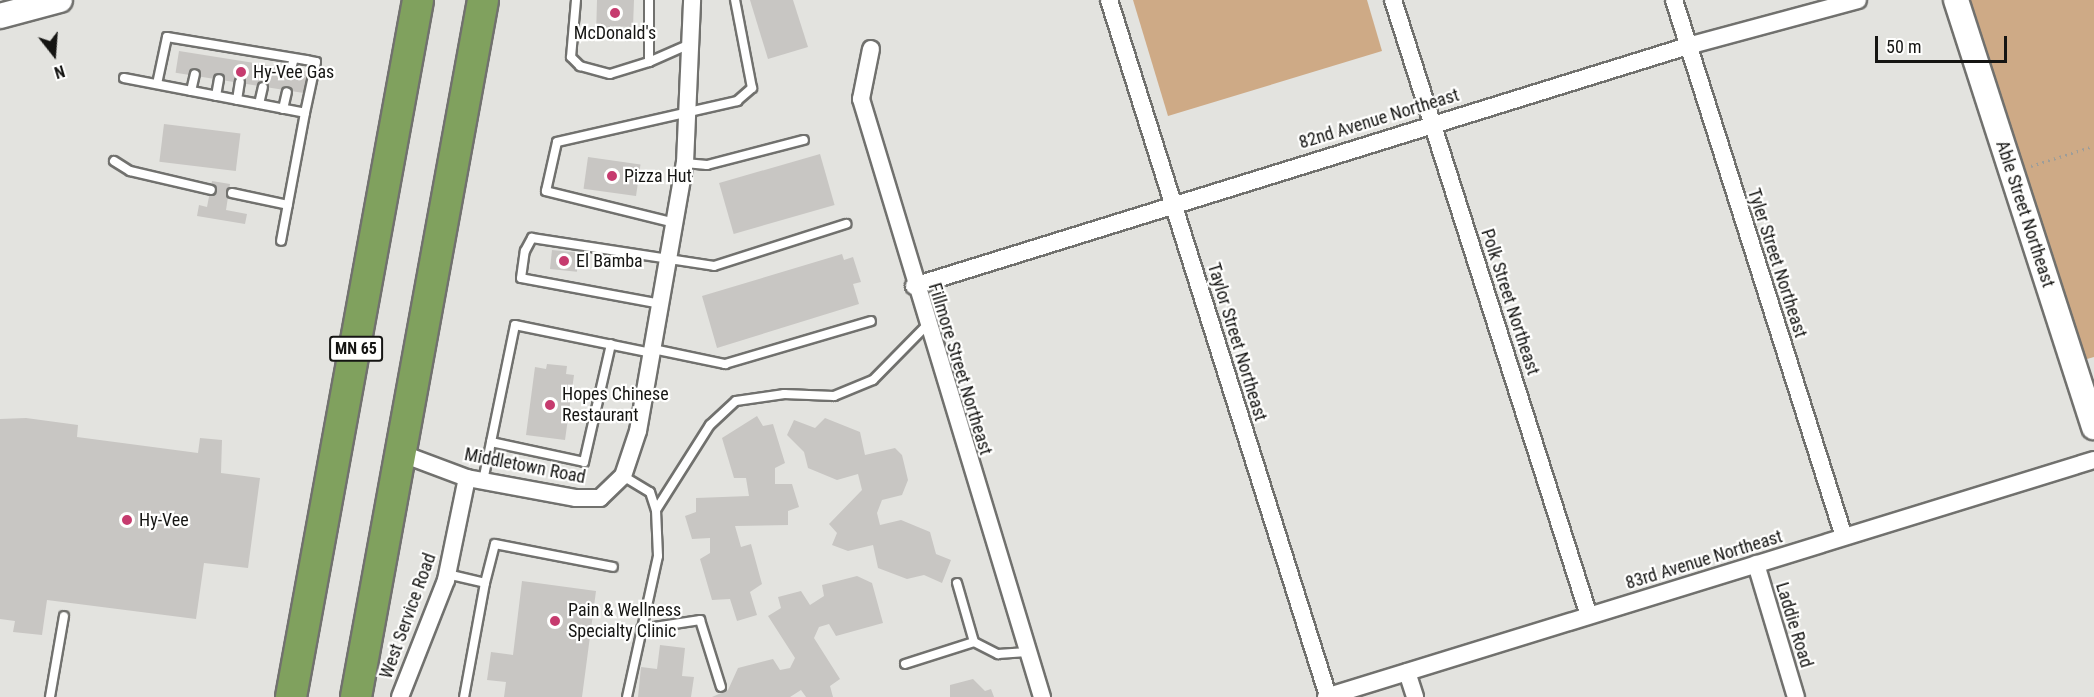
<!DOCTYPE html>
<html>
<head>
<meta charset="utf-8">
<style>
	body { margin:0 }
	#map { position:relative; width:2094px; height:697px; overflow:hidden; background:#e3e3df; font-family:"Roboto Condensed",sans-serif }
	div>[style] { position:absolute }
	.green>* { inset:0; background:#ceaa86 }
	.building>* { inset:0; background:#c8c6c3; transform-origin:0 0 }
	.path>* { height:3px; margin-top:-1.5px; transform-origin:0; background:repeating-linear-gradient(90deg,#9d9d99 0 1.5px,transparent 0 6px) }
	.roads { filter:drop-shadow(2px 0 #71716e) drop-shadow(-2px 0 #71716e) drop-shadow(0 2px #71716e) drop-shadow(0 -2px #71716e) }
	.lane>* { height:8px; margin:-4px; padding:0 4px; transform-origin:4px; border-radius:4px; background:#fff }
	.street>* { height:16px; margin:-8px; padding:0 8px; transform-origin:8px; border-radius:8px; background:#fff }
	.secondary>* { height:24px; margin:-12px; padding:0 12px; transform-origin:12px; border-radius:12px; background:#fff }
	.highway>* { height:30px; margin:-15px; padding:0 15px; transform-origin:15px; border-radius:15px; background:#80a15e }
	.dots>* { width:16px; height:16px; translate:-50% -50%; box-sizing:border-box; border:3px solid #fffffe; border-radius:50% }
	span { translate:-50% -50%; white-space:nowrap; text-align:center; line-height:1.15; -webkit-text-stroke:4.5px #fffffe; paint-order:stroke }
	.shield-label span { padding:2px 4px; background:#fffffe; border:2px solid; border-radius:4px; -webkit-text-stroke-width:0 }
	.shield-label { font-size:16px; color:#151513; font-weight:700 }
	.poi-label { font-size:18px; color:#151513 }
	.left { translate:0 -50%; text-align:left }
	.street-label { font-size:18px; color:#151513 }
	.north { position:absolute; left:24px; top:24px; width:60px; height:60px; -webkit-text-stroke:4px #fffffe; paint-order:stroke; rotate:163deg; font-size:16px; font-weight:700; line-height:24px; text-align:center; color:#151513 }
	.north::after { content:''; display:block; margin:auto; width:21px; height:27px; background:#151513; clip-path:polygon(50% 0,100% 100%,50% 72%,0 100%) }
	.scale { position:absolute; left:1875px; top:36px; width:132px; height:27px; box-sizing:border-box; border:3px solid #151513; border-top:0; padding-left:8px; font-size:18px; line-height:21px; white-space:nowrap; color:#151513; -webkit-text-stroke:4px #fffffe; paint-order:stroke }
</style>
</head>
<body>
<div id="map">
	<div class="green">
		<i style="clip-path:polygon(1133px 0,1367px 0,1382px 51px,1168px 116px)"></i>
		<i style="clip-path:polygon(1970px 0,2094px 0,2094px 357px,2080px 361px,1966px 6px)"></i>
	</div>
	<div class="building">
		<i style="clip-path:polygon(597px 0,634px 0,633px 27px,610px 26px,610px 38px,596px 37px)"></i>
		<i style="clip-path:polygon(750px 0,793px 0,808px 47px,768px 59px)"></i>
		<i style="left:179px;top:51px;width:130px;height:22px;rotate:9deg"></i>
		<i style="left:164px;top:124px;width:77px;height:38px;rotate:7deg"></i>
		<i style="left:820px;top:154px;width:53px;height:105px;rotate:74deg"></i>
		<i style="left:588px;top:157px;width:53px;height:32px;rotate:8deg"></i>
		<i style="clip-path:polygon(212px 181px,230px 184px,226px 210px,247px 214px,245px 224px,197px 216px,199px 205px,207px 207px)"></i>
		<i style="left:552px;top:250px;width:27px;height:19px;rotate:6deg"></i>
		<i style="clip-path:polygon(842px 254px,844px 260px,853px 257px,861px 282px,853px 284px,859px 304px,717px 348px,702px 296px)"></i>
		<i style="clip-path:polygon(547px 364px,567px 366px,566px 374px,574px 375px,565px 440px,526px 435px,535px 367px,546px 369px)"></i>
		<i style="clip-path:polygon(757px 416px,763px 426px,773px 424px,785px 463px,775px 468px,775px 484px,792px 484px,799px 507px,788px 511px,788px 525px,735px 526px,741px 547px,751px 544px,762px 584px,750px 592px,757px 615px,737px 621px,730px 599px,712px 600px,700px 559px,710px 553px,710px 538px,692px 539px,685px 516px,696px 512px,696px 498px,749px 496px,746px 478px,734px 478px,722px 438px)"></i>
		<i style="clip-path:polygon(26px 418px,78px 425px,77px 437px,198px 453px,200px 438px,222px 440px,221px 473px,260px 478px,248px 568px,204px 563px,196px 619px,47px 600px,42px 635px,13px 632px,15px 621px,0 619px,0 419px)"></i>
		<i style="clip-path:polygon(825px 418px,860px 432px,865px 455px,895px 448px,902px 455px,908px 480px,902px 495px,882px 500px,877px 513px,880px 525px,901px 520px,930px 532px,936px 554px,951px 560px,942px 583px,924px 575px,907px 579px,878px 568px,873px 545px,848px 551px,832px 545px,837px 533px,829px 524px,862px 490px,858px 474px,837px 480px,808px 468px,804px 452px,787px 435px,794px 420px,815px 428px)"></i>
		<i style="clip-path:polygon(857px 576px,872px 583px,883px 623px,836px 636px,829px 624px,819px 627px,814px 638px,840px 679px,830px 686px,833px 697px,806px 697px,801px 690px,790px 697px,712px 697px,728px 690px,738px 668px,773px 659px,780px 670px,790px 668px,795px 658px,768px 616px,781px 608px,778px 597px,801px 591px,810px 605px,824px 596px,822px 585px)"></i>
		<i style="clip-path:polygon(522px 581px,596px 591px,582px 697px,504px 697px,506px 682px,487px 680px,491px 652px,513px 655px)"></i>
		<i style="clip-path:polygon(660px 645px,685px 648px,682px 676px,694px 677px,691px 697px,638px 697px,641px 667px,657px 669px)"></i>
		<i style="clip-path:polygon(973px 679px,985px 691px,991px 689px,994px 697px,950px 697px,950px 685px)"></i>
	</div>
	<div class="path">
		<i style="left:2031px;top:166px;width:66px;rotate:-17.6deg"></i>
	</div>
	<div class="roads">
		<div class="lane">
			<i style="left:576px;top:0;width:57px;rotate:95deg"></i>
			<i style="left:571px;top:57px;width:13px;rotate:45deg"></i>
			<i style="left:580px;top:66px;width:31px;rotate:15deg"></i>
			<i style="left:610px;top:74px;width:41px;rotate:-17.1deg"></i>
			<i style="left:649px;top:62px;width:62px;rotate:-90deg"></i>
			<i style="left:649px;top:62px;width:45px;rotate:-23.7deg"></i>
			<i style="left:291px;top:69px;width:11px;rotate:-75deg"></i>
			<i style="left:124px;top:78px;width:184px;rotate:10.9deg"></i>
			<i style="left:305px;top:113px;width:130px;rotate:100.6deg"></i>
			<i style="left:157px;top:84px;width:48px;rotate:-78deg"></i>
			<i style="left:167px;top:37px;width:141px;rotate:9.4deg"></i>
			<i style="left:306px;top:60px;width:10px;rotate:11deg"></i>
			<i style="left:316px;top:62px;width:52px;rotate:102.2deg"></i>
			<i style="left:191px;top:91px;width:17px;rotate:-77deg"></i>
			<i style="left:216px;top:96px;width:17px;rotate:-80deg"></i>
			<i style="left:237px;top:100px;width:18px;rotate:-81deg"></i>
			<i style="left:259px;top:104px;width:17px;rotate:-77deg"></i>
			<i style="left:283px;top:109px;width:17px;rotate:-77deg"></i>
			<i style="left:114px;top:161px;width:19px;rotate:32deg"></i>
			<i style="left:130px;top:171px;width:83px;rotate:13.2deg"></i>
			<i style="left:685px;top:163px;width:22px;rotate:5deg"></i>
			<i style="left:707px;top:165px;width:100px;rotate:-14.5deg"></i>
			<i style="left:232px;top:193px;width:57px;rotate:12.1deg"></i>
			<i style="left:675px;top:223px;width:133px;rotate:-166.1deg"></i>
			<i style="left:546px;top:191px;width:50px;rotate:-77.3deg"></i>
			<i style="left:557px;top:142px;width:185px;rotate:-12.8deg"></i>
			<i style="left:737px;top:101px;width:20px;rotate:-41deg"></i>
			<i style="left:752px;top:88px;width:90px;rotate:-100.9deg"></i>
			<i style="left:661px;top:304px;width:142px;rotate:-169.5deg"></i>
			<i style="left:521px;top:278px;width:27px;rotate:-82deg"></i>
			<i style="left:525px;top:251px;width:15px;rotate:-62deg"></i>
			<i style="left:532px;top:238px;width:184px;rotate:8.7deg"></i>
			<i style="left:714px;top:266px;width:139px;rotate:-17.7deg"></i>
			<i style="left:653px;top:349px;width:74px;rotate:11.8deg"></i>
			<i style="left:725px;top:364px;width:152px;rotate:-16.4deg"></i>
			<i style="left:491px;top:442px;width:95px;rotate:12.1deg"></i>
			<i style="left:584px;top:462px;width:121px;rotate:-77.1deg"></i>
			<i style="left:623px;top:476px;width:31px;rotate:31deg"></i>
			<i style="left:650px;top:492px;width:19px;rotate:72deg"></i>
			<i style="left:483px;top:481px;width:159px;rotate:-78.4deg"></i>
			<i style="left:515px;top:325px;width:140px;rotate:11.6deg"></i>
			<i style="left:447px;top:574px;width:39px;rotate:13deg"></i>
			<i style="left:485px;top:583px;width:116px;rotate:100.4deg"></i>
			<i style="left:485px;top:583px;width:40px;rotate:-75.6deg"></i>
			<i style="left:495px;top:544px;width:120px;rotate:11deg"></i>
			<i style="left:957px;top:583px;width:61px;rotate:73.9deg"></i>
			<i style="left:641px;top:629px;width:60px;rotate:-8.7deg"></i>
			<i style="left:700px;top:620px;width:70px;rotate:72.6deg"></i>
			<i style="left:905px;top:664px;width:72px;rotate:-17.7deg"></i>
			<i style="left:974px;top:642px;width:27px;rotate:27deg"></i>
			<i style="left:998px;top:654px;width:29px;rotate:-4deg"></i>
			<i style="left:50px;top:697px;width:82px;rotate:-80.2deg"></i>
			<i style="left:627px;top:697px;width:144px;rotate:-77.6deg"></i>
			<i style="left:658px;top:556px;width:46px;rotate:-92.5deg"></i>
			<i style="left:656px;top:510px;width:101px;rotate:-57.6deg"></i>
			<i style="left:710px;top:425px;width:35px;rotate:-43deg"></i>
			<i style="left:736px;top:401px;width:49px;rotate:-8.3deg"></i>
			<i style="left:784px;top:394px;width:50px;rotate:2.3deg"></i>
			<i style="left:834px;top:396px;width:42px;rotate:-22.3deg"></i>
			<i style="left:873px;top:380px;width:76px;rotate:-45.5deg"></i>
		</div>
		<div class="street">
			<i style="left:1109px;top:0;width:730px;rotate:72.53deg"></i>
			<i style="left:1393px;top:0;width:646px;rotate:72.35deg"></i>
			<i style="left:1674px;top:0;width:563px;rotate:72.43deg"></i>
			<i style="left:871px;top:49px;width:51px;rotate:101.3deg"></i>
			<i style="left:861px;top:99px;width:625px;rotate:73.16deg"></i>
			<i style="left:914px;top:286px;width:810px;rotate:-17.23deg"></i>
			<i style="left:1688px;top:46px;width:176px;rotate:-15.1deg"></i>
			<i style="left:400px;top:453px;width:72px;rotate:20.5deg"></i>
			<i style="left:467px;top:478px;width:111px;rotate:10.4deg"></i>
			<i style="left:576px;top:498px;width:24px"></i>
			<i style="left:600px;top:498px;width:32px;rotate:-44deg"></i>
			<i style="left:623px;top:476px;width:47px;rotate:-71.6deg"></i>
			<i style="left:638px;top:431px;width:272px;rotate:-80.1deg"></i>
			<i style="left:685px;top:163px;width:163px;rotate:-87.5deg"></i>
			<i style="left:1756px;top:564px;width:139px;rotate:73.3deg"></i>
			<i style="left:1407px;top:672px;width:26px;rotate:72deg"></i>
			<i style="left:400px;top:697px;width:126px;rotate:-68.5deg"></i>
			<i style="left:446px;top:580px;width:104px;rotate:-78.4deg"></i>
			<i style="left:1326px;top:697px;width:804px;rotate:-17.15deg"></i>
		</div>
		<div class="secondary">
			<i style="left:1956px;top:0;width:449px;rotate:72.1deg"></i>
			<i style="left:0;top:16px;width:62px;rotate:-14.9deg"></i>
		</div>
		<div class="highway">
			<i style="left:291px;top:697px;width:708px;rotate:-79.67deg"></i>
			<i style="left:356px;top:697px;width:708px;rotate:-79.67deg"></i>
		</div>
	</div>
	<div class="dots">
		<i style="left:615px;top:13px;background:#c63b6e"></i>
		<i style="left:241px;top:72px;background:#c63b6e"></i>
		<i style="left:612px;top:176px;background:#c63b6e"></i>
		<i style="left:564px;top:261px;background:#c63b6e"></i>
		<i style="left:550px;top:405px;background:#c63b6e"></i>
		<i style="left:127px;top:520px;background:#c63b6e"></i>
		<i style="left:555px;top:621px;background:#c63b6e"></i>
	</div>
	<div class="shield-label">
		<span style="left:356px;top:349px">MN 65</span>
	</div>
	<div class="poi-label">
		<span style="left:615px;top:33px">McDonald's</span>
		<span class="left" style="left:253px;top:72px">Hy-Vee Gas</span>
		<span class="left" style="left:624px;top:176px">Pizza Hut</span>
		<span class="left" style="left:576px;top:261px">El Bamba</span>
		<span class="left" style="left:562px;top:405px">Hopes Chinese<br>Restaurant</span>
		<span class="left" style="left:139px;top:520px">Hy-Vee</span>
		<span class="left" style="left:568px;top:621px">Pain &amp; Wellness<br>Specialty Clinic</span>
	</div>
	<div class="street-label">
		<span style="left:1379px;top:119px;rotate:-17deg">82nd Avenue Northeast</span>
		<span style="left:2025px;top:214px;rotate:72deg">Able Street Northeast</span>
		<span style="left:1777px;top:263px;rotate:72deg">Tyler Street Northeast</span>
		<span style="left:1510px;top:302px;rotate:72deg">Polk Street Northeast</span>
		<span style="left:1237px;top:342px;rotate:73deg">Taylor Street Northeast</span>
		<span style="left:960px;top:369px;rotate:73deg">Fillmore Street Northeast</span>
		<span style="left:525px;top:466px;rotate:11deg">Middletown Road</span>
		<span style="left:1704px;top:560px;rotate:-17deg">83rd Avenue Northeast</span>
		<span style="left:408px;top:616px;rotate:-70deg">West Service Road</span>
		<span style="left:1794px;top:625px;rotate:73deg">Laddie Road</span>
	</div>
	<div class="north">N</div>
	<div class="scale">50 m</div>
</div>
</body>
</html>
